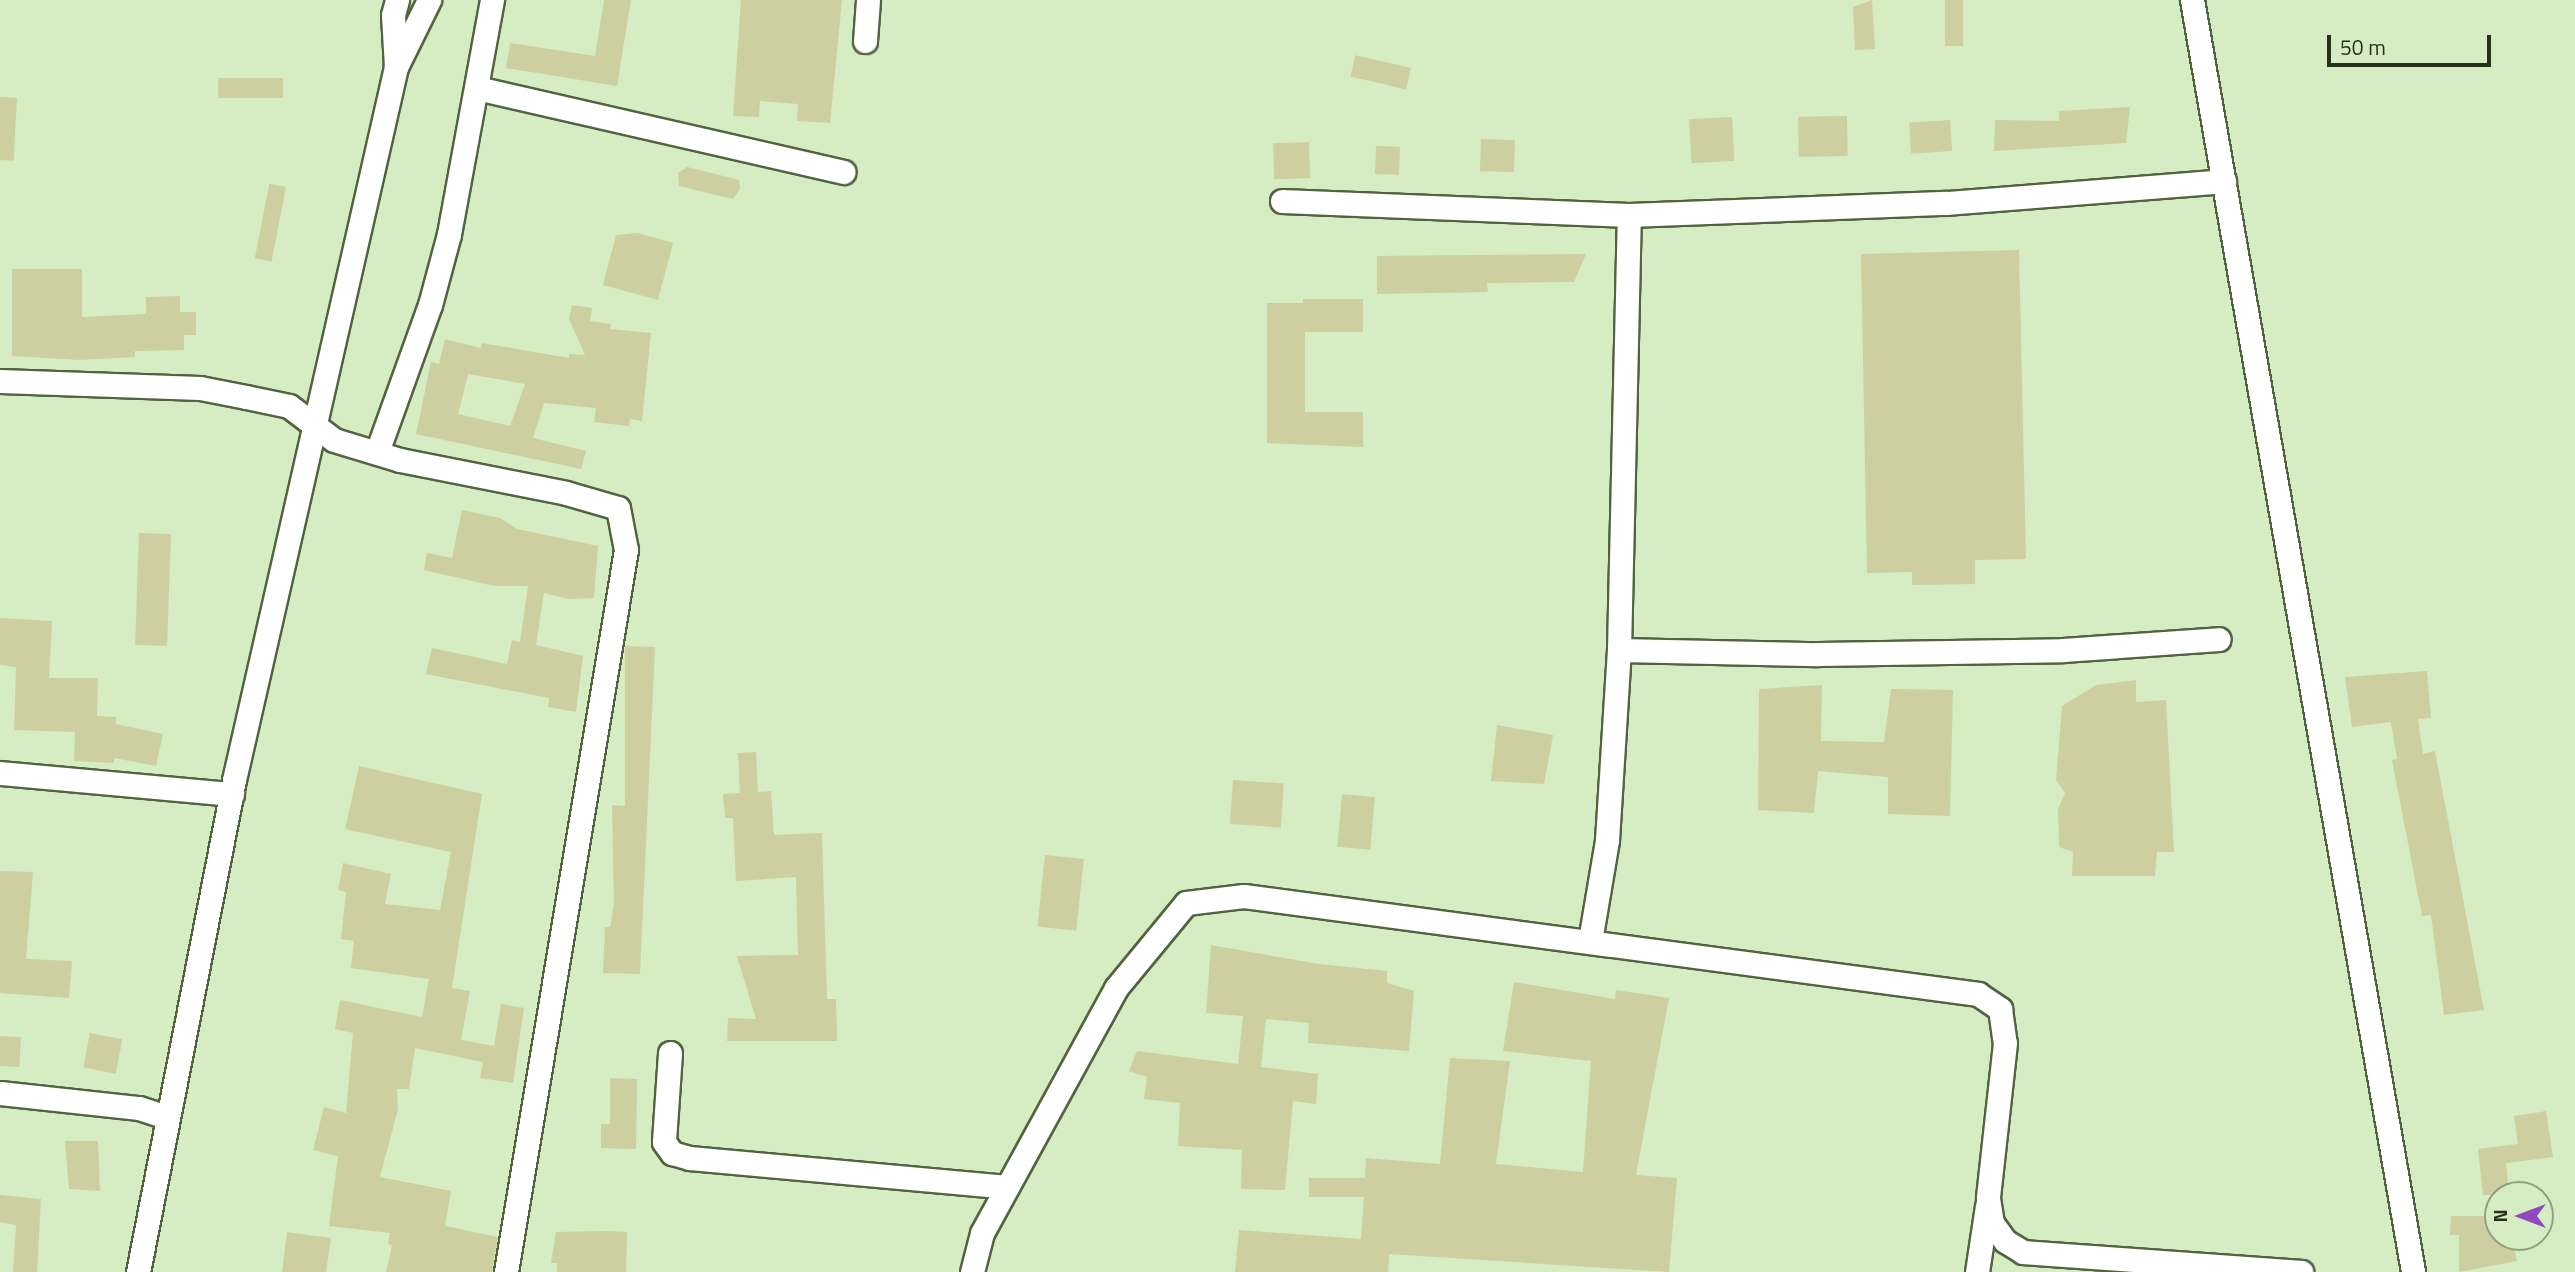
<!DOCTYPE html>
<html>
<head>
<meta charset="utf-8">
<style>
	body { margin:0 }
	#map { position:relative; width:2575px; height:1272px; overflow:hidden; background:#d6ecc2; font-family:"Titillium Web",sans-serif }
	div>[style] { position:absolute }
	.building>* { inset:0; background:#cdcfa1; transform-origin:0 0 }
	.roads { filter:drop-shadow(2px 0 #51643f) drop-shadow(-2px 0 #51643f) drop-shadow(0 2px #51643f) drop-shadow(0 -2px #51643f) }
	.minor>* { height:23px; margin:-11.5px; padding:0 11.5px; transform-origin:11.5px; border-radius:11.5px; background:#fff }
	span { translate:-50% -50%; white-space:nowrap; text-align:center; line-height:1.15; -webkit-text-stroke:6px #d6ecc2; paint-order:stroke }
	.north { position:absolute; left:2484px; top:1181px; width:70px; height:70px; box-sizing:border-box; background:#d6ecc2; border:2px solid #90a081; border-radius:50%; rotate:270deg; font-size:19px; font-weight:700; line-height:28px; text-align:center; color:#272f1f }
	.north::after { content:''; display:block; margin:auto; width:24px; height:32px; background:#904abd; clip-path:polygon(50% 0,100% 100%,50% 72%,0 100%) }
	.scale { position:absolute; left:2327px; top:35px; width:164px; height:32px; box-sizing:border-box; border:4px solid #272f1f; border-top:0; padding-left:9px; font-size:21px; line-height:24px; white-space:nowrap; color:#272f1f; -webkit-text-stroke:5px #d6ecc2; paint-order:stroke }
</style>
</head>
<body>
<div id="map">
	<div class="building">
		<i style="clip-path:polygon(604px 0,631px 0,617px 86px,506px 68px,510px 43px,595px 56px)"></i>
		<i style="clip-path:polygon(741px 0,842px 0,830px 123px,797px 121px,798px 104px,760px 101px,759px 117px,733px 116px)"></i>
		<i style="clip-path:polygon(1872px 0,1875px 49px,1855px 50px,1853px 7px)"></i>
		<i style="left:1945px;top:0;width:18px;height:46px"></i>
		<i style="left:1411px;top:68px;width:22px;height:57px;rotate:103deg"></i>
		<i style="left:283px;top:78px;width:20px;height:65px;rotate:90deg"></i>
		<i style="left:0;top:97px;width:17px;height:63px;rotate:3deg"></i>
		<i style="clip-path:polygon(2130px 107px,2126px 143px,1994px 151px,1995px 120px,2059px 121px,2059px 111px)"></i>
		<i style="left:1847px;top:116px;width:40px;height:49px;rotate:89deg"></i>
		<i style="left:1732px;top:117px;width:44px;height:43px;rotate:87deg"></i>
		<i style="left:1950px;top:120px;width:31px;height:41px;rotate:86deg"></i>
		<i style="left:1481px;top:139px;width:34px;height:32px;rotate:2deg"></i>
		<i style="left:1309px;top:142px;width:36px;height:36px;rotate:88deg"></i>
		<i style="left:1376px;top:146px;width:24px;height:28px;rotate:2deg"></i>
		<i style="clip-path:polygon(687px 167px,739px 180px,740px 189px,733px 199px,679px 186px,678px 173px)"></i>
		<i style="left:286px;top:187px;width:76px;height:17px;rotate:101deg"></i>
		<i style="clip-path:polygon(638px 233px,673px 243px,658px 300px,603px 285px,616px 235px)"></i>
		<i style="clip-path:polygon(2019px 250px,2026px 559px,1975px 560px,1975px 584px,1912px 585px,1912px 572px,1867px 573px,1861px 254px)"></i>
		<i style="clip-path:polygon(1586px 254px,1574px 282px,1487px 283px,1488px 292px,1377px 294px,1377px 256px)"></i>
		<i style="clip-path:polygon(12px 269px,82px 269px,82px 317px,146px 314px,146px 297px,180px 296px,180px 312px,196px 312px,196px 335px,184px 335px,184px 350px,135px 351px,135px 357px,79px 360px,12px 356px)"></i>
		<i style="clip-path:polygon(1303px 299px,1363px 299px,1363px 332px,1305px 332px,1305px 412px,1363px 412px,1363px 447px,1267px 443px,1267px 303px,1303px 303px)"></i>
		<i style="clip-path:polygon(evenodd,572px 305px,592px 308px,590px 321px,611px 324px,610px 329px,651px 333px,642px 421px,630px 419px,629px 426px,594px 422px,596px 408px,544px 403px,533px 438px,586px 451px,581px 469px,416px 434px,431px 362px,439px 364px,445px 339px,481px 348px,482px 343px,569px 358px,569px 354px,585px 355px,569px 319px,572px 305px,468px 374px,525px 384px,510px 426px,458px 414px,468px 374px)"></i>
		<i style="clip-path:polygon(462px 510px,500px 518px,517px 529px,598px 546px,594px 598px,568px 599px,544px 593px,536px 645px,583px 656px,576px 712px,548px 707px,549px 698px,426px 674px,432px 648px,507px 664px,512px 640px,520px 642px,528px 586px,494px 586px,424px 570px,427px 553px,452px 558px)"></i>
		<i style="left:139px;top:533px;width:32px;height:112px;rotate:2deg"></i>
		<i style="clip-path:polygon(0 618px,52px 621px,49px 678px,98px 678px,97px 716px,116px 717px,116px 724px,163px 734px,156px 766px,114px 758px,114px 763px,74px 761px,75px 732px,14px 730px,16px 667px,0 665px)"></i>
		<i style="clip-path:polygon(625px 646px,655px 647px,640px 974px,603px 973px,605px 927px,610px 927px,614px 904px,612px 805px,625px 806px)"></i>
		<i style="clip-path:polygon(2427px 671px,2431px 718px,2418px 719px,2423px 754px,2435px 751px,2484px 1010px,2444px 1015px,2431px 915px,2422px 916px,2392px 760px,2397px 759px,2391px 722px,2352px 727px,2345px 677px)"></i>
		<i style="clip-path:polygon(2136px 680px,2136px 702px,2166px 700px,2174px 852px,2157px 852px,2155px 876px,2072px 876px,2073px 852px,2059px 847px,2058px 809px,2065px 793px,2056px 780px,2062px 706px,2096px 685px)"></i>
		<i style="clip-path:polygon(1822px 685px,1821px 741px,1884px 742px,1891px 689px,1953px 690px,1950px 816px,1888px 814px,1888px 777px,1818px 771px,1814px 813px,1758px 810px,1759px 689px)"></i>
		<i style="clip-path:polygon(1497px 725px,1553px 735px,1544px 784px,1491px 781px)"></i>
		<i style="clip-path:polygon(756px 752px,758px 792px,771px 791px,774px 835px,822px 833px,827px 999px,836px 999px,837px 1041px,727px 1041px,728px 1018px,756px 1019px,737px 956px,798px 955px,796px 877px,736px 881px,733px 818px,725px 818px,723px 794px,740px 793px,738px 753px)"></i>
		<i style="clip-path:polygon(359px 766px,482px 794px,452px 988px,470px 991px,461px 1040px,494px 1046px,501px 1004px,524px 1008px,513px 1083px,480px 1078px,483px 1062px,415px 1048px,409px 1089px,397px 1089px,398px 1109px,380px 1177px,451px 1191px,445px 1226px,498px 1237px,492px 1272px,386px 1272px,392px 1245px,388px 1244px,390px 1233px,329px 1226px,338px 1156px,313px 1150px,324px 1107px,346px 1113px,353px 1033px,335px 1029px,340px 1000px,422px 1017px,429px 979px,351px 968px,354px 941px,341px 939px,346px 892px,338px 890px,343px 863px,391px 874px,385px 904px,440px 910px,451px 852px,345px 829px)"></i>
		<i style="left:1233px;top:780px;width:51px;height:44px;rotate:4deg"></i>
		<i style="left:1342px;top:794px;width:33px;height:53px;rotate:5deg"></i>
		<i style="left:1045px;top:855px;width:39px;height:72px;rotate:6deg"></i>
		<i style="clip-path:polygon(0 871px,33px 872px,26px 959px,72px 961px,69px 998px,0 993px)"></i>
		<i style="clip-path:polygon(1211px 945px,1319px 964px,1387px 971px,1387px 983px,1414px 991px,1409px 1051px,1308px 1043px,1309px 1023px,1266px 1019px,1261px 1067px,1318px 1074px,1316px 1104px,1293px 1101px,1285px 1190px,1241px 1189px,1242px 1150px,1178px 1146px,1180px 1103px,1144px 1099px,1147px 1077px,1129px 1071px,1137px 1051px,1238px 1064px,1243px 1016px,1206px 1013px)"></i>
		<i style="clip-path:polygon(1514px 982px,1615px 999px,1616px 990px,1669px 998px,1636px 1175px,1677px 1178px,1669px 1272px,1389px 1254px,1388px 1272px,1235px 1272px,1239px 1230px,1361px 1239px,1364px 1197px,1309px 1197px,1309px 1178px,1365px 1178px,1366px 1158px,1440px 1164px,1450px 1058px,1510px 1061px,1496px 1164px,1583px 1172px,1591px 1061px,1503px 1051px)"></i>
		<i style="left:90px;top:1033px;width:33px;height:35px;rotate:11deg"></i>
		<i style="left:0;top:1036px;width:21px;height:30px;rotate:3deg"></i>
		<i style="clip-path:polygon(610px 1078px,637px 1079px,636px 1149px,601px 1148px,601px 1124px,610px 1124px)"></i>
		<i style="clip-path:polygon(2546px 1111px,2553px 1157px,2506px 1163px,2509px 1195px,2483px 1195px,2478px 1149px,2518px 1144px,2514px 1116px)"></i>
		<i style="clip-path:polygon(65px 1141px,98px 1141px,100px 1191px,69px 1189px)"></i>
		<i style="clip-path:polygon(0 1195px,41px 1199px,37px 1272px,13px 1272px,16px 1225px,0 1222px)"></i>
		<i style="clip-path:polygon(2451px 1216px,2498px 1216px,2498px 1237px,2512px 1237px,2517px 1261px,2459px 1272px,2459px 1235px,2450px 1235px)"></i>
		<i style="clip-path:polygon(606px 1231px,627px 1232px,626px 1272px,557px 1272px,557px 1263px,551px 1263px,556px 1232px)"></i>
		<i style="clip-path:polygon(287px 1232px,331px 1238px,326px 1272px,282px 1272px)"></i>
	</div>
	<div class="roads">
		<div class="minor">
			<i style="left:2192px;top:0;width:1291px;rotate:80.14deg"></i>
			<i style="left:865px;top:41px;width:41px;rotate:-85.8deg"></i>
			<i style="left:396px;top:67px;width:75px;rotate:-63.8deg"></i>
			<i style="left:477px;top:88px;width:376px;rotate:12.9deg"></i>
			<i style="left:1282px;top:201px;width:347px;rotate:2.3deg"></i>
			<i style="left:1629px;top:215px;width:318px;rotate:-2.2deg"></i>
			<i style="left:1947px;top:203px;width:278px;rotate:-4.5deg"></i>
			<i style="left:0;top:381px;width:200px;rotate:2deg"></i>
			<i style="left:200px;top:388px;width:47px;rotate:11.1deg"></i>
			<i style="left:246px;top:397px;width:44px;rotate:11.8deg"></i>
			<i style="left:289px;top:406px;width:56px;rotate:37.1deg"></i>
			<i style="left:334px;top:440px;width:69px;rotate:16.9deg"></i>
			<i style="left:400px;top:460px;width:169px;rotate:11.2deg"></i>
			<i style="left:566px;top:493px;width:54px;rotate:16.1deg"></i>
			<i style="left:618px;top:508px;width:43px;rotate:79.2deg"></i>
			<i style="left:626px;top:550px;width:732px;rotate:99.44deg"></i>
			<i style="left:377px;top:452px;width:156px;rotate:-70.2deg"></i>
			<i style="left:430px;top:305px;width:73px;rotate:-75deg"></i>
			<i style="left:449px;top:234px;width:238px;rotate:-79.6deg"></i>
			<i style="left:1619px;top:650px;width:199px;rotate:1.2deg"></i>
			<i style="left:1818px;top:654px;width:245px;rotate:-0.9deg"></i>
			<i style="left:2063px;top:650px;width:156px;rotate:-4deg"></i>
			<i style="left:0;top:773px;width:233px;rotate:5.2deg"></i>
			<i style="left:1590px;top:941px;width:102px;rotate:-80.4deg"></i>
			<i style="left:1607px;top:840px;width:190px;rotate:-86.4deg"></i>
			<i style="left:1619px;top:650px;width:435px;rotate:-88.7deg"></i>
			<i style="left:670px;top:1053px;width:89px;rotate:93.9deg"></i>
			<i style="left:664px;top:1142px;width:14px;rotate:54deg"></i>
			<i style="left:672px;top:1153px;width:19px;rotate:16deg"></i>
			<i style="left:690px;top:1158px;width:318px;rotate:5.2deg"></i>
			<i style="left:0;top:1093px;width:140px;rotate:6.2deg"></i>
			<i style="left:139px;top:1108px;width:29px;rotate:18deg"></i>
			<i style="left:138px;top:1272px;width:501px;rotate:-78.96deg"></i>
			<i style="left:234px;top:780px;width:731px;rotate:-77.2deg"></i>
			<i style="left:396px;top:67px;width:52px;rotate:-93.3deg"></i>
			<i style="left:393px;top:15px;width:16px;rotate:-75deg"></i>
			<i style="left:972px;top:1272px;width:40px;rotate:-75.6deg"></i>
			<i style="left:982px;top:1233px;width:279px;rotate:-61.3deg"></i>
			<i style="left:1116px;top:988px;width:110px;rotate:-50.5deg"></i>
			<i style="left:1186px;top:903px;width:58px;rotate:-6.9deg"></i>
			<i style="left:1244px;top:896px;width:741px;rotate:7.6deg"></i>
			<i style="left:1978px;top:994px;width:27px;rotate:34deg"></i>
			<i style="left:2000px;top:1009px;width:34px;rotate:82deg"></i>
			<i style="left:2005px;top:1043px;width:156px;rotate:96.3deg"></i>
			<i style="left:1988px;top:1198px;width:25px;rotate:81deg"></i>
			<i style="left:1992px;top:1223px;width:22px;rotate:54deg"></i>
			<i style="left:2005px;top:1241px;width:21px;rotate:31deg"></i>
			<i style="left:2023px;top:1252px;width:279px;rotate:4.1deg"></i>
			<i style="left:1977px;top:1272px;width:67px;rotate:-81.4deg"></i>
		</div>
	</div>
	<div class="north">N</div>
	<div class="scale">50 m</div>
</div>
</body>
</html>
